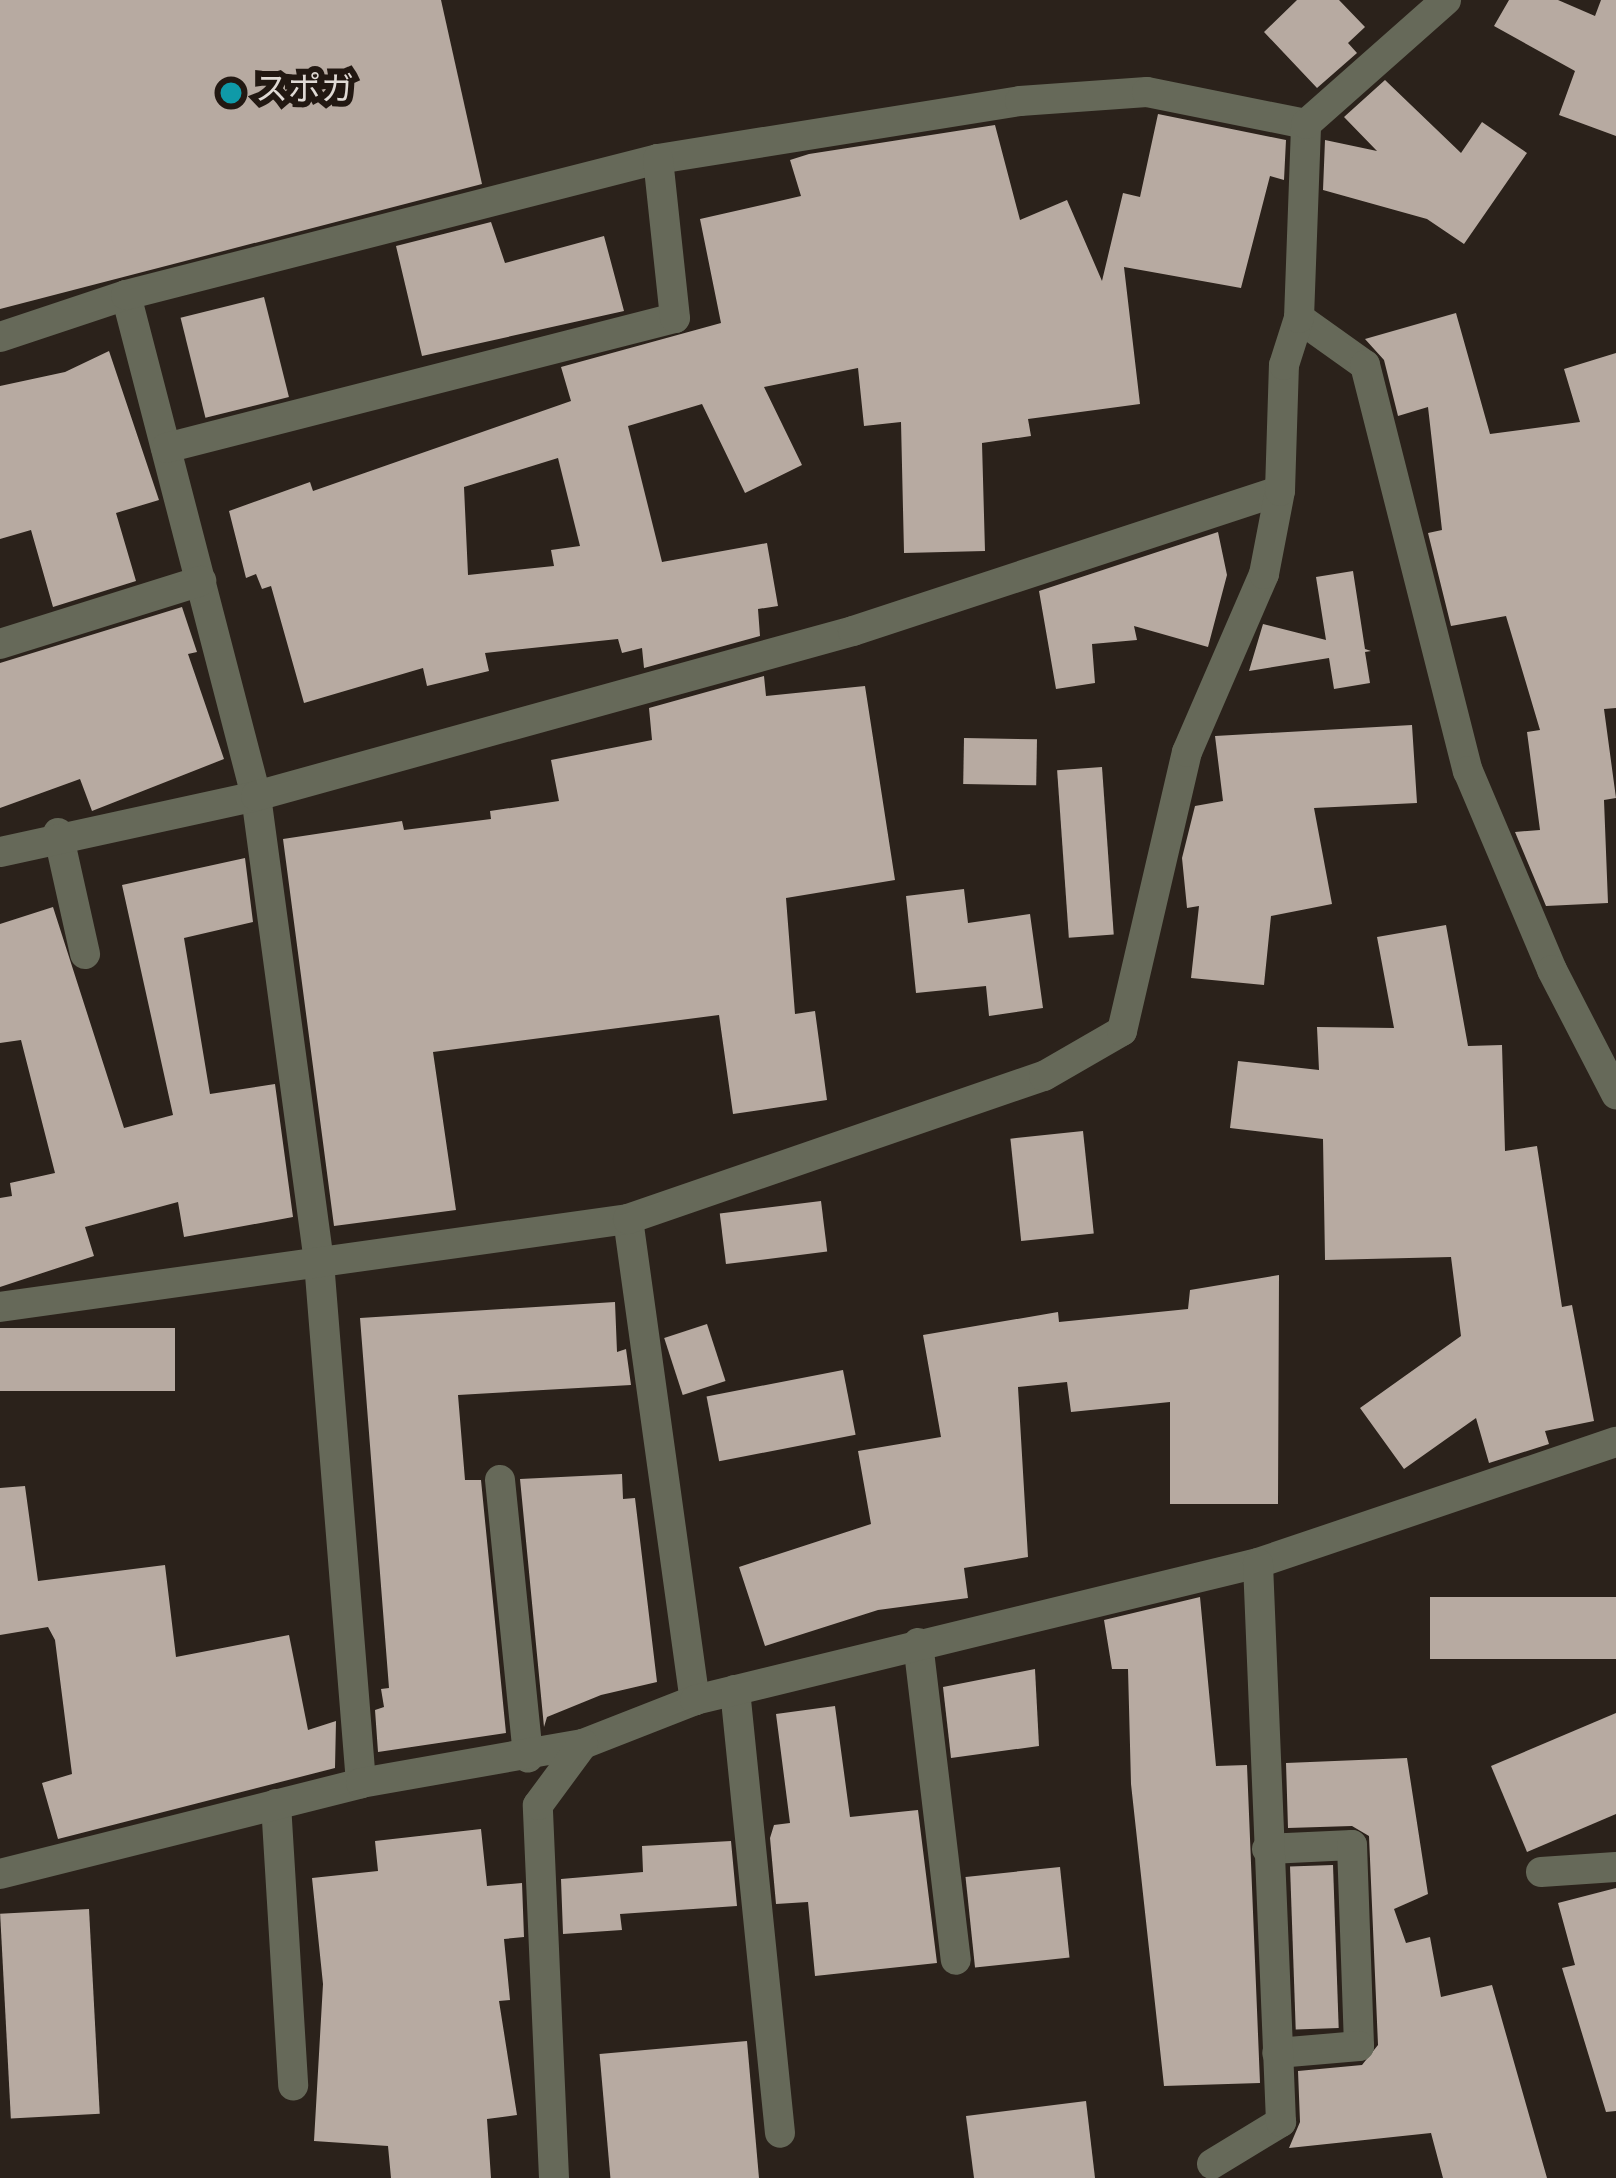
<!DOCTYPE html>
<html>
<head>
<meta charset="utf-8">
<style>
	body { margin:0 }
	#map { position:relative; width:1616px; height:2178px; overflow:hidden; background:#2b221b; font-family:Overpass,"Noto Sans JP",sans-serif }
	div>[style] { position:absolute }
	.building>* { inset:0; background:#b7aaa1; transform-origin:0 0 }
	.minor>* { height:30px; margin:-15px; padding:0 15px; transform-origin:15px; border-radius:15px; background:#666959 }
	.dots>* { width:33px; height:33px; translate:-50% -50%; box-sizing:border-box; border:6px solid #221812; border-radius:50% }
	span { translate:-50% -50%; white-space:nowrap; text-align:center; line-height:1.15; -webkit-text-stroke:12px #221812; paint-order:stroke }
	.poi-label { font-size:33px; color:#e0dad5 }
	.left { translate:0 -50%; text-align:left }
</style>
</head>
<body>
<div id="map">
	<div class="building">
		<i style="clip-path:polygon(0 0,441px 0,482px 184px,0 309px)"></i>
		<i style="clip-path:polygon(1297px 0,1339px 0,1365px 27px,1348px 43px,1357px 53px,1317px 88px,1264px 32px)"></i>
		<i style="clip-path:polygon(1509px 0,1558px 0,1595px 16px,1601px 0,1616px 0,1616px 136px,1559px 115px,1575px 71px,1494px 26px)"></i>
		<i style="clip-path:polygon(1385px 80px,1461px 153px,1482px 122px,1527px 153px,1464px 244px,1427px 219px,1323px 190px,1325px 140px,1377px 151px,1344px 117px)"></i>
		<i style="clip-path:polygon(evenodd,1158px 114px,1286px 140px,1284px 180px,1270px 176px,1241px 288px,1124px 267px,1140px 404px,1028px 419px,1031px 436px,982px 443px,985px 551px,904px 553px,901px 422px,864px 426px,858px 368px,764px 387px,802px 465px,745px 493px,702px 404px,628px 426px,662px 562px,767px 543px,778px 606px,758px 609px,760px 636px,644px 668px,642px 648px,622px 653px,618px 639px,485px 653px,489px 671px,427px 686px,423px 668px,304px 703px,271px 586px,262px 589px,256px 574px,246px 578px,229px 511px,310px 482px,313px 491px,571px 401px,561px 367px,721px 323px,700px 219px,801px 196px,790px 160px,809px 154px,995px 125px,1020px 220px,1067px 200px,1102px 281px,1123px 193px,1140px 197px,1158px 114px,558px 458px,580px 546px,551px 550px,554px 566px,468px 575px,464px 487px,558px 458px)"></i>
		<i style="clip-path:polygon(491px 222px,505px 263px,604px 236px,624px 311px,422px 356px,396px 246px)"></i>
		<i style="left:264px;top:297px;width:103px;height:86px;rotate:76deg"></i>
		<i style="clip-path:polygon(1456px 313px,1490px 434px,1580px 422px,1564px 369px,1616px 353px,1616px 708px,1604px 709px,1616px 798px,1604px 800px,1608px 903px,1546px 906px,1515px 832px,1540px 830px,1527px 732px,1540px 730px,1506px 616px,1451px 626px,1428px 533px,1442px 530px,1428px 407px,1398px 416px,1384px 360px,1365px 339px)"></i>
		<i style="clip-path:polygon(109px 351px,159px 500px,116px 513px,136px 581px,53px 607px,31px 530px,0 539px,0 386px,65px 372px)"></i>
		<i style="clip-path:polygon(1218px 532px,1227px 575px,1208px 647px,1134px 626px,1137px 640px,1092px 644px,1095px 683px,1056px 689px,1039px 591px)"></i>
		<i style="clip-path:polygon(1353px 571px,1365px 649px,1371px 651px,1365px 652px,1370px 683px,1334px 689px,1329px 658px,1249px 671px,1263px 624px,1326px 640px,1316px 577px)"></i>
		<i style="clip-path:polygon(182px 607px,197px 652px,188px 654px,224px 759px,92px 811px,80px 779px,0 808px,0 663px)"></i>
		<i style="clip-path:polygon(764px 676px,766px 696px,865px 686px,895px 880px,786px 898px,795px 1014px,815px 1011px,827px 1100px,733px 1114px,719px 1015px,433px 1052px,456px 1210px,334px 1226px,283px 839px,402px 821px,404px 830px,491px 819px,490px 811px,559px 801px,551px 760px,652px 740px,649px 708px)"></i>
		<i style="clip-path:polygon(1412px 725px,1417px 803px,1314px 808px,1332px 904px,1271px 916px,1264px 985px,1191px 978px,1199px 906px,1187px 908px,1182px 858px,1195px 806px,1223px 801px,1215px 736px)"></i>
		<i style="left:964px;top:738px;width:73px;height:46px;rotate:1deg"></i>
		<i style="left:1102px;top:767px;width:168px;height:45px;rotate:86deg"></i>
		<i style="clip-path:polygon(245px 858px,253px 922px,184px 938px,210px 1094px,275px 1084px,293px 1217px,184px 1237px,178px 1202px,85px 1227px,94px 1256px,0 1287px,0 1198px,12px 1196px,10px 1183px,55px 1173px,21px 1040px,0 1043px,0 924px,53px 907px,124px 1128px,173px 1115px,122px 885px)"></i>
		<i style="clip-path:polygon(964px 889px,968px 923px,1030px 914px,1043px 1008px,989px 1016px,986px 986px,916px 993px,906px 896px)"></i>
		<i style="clip-path:polygon(1446px 925px,1468px 1046px,1502px 1045px,1505px 1151px,1537px 1146px,1562px 1307px,1572px 1305px,1594px 1421px,1545px 1431px,1549px 1444px,1489px 1463px,1476px 1418px,1404px 1469px,1360px 1408px,1461px 1336px,1451px 1257px,1325px 1260px,1323px 1139px,1230px 1128px,1238px 1061px,1319px 1070px,1317px 1027px,1394px 1028px,1377px 937px)"></i>
		<i style="left:1083px;top:1131px;width:103px;height:73px;rotate:84deg"></i>
		<i style="left:821px;top:1201px;width:51px;height:102px;rotate:83deg"></i>
		<i style="clip-path:polygon(1279px 1275px,1278px 1504px,1170px 1504px,1170px 1402px,1071px 1412px,1067px 1382px,1018px 1387px,1028px 1557px,964px 1568px,968px 1598px,878px 1610px,765px 1646px,739px 1567px,871px 1524px,858px 1451px,941px 1437px,923px 1335px,1058px 1312px,1059px 1322px,1188px 1309px,1190px 1290px)"></i>
		<i style="clip-path:polygon(615px 1302px,617px 1352px,626px 1349px,631px 1385px,458px 1395px,465px 1480px,481px 1480px,506px 1733px,378px 1752px,375px 1710px,384px 1707px,381px 1689px,389px 1688px,360px 1318px)"></i>
		<i style="left:707px;top:1324px;width:60px;height:45px;rotate:72deg"></i>
		<i style="left:175px;top:1328px;width:63px;height:175px;rotate:90deg"></i>
		<i style="left:843px;top:1370px;width:66px;height:139px;rotate:79deg"></i>
		<i style="clip-path:polygon(622px 1474px,623px 1499px,635px 1498px,657px 1682px,601px 1695px,547px 1717px,544px 1727px,520px 1479px)"></i>
		<i style="clip-path:polygon(25px 1486px,38px 1581px,165px 1565px,176px 1657px,289px 1635px,308px 1730px,336px 1721px,335px 1768px,58px 1839px,42px 1783px,72px 1774px,55px 1640px,48px 1627px,0 1635px,0 1488px)"></i>
		<i style="clip-path:polygon(1200px 1597px,1216px 1766px,1247px 1765px,1260px 2083px,1164px 2086px,1131px 1784px,1128px 1669px,1112px 1669px,1104px 1620px)"></i>
		<i style="left:1616px;top:1597px;width:62px;height:186px;rotate:90deg"></i>
		<i style="clip-path:polygon(1035px 1669px,1039px 1746px,951px 1758px,943px 1687px)"></i>
		<i style="clip-path:polygon(835px 1706px,850px 1817px,918px 1810px,937px 1963px,815px 1976px,808px 1902px,776px 1904px,770px 1838px,774px 1825px,790px 1823px,776px 1714px)"></i>
		<i style="clip-path:polygon(1616px 1713px,1616px 1814px,1527px 1852px,1491px 1766px)"></i>
		<i style="clip-path:polygon(1407px 1758px,1428px 1894px,1394px 1909px,1406px 1943px,1430px 1937px,1441px 1997px,1492px 1985px,1547px 2178px,1443px 2178px,1431px 2133px,1289px 2148px,1300px 2122px,1298px 2071px,1362px 2065px,1378px 2045px,1369px 1836px,1352px 1826px,1288px 1828px,1286px 1763px)"></i>
		<i style="clip-path:polygon(481px 1829px,487px 1886px,522px 1883px,524px 1937px,504px 1939px,510px 2000px,499px 2001px,517px 2115px,487px 2119px,491px 2178px,391px 2178px,388px 2146px,314px 2141px,323px 1984px,312px 1878px,378px 1871px,375px 1841px)"></i>
		<i style="clip-path:polygon(731px 1841px,737px 1906px,620px 1914px,622px 1930px,563px 1934px,561px 1879px,643px 1872px,642px 1846px)"></i>
		<i style="left:1333px;top:1865px;width:163px;height:43px;rotate:88deg"></i>
		<i style="left:1060px;top:1867px;width:91px;height:95px;rotate:84deg"></i>
		<i style="clip-path:polygon(1616px 1888px,1616px 2111px,1606px 2112px,1562px 1968px,1575px 1965px,1558px 1903px)"></i>
		<i style="left:89px;top:1909px;width:205px;height:89px;rotate:87deg"></i>
		<i style="left:747px;top:2041px;width:138px;height:148px;rotate:85deg"></i>
		<i style="clip-path:polygon(1086px 2101px,1095px 2178px,974px 2178px,966px 2116px)"></i>
	</div>
	<div class="minor">
		<i style="left:126px;top:295px;width:518px;rotate:75.45deg"></i>
		<i style="left:256px;top:796px;width:470px;rotate:82.3deg"></i>
		<i style="left:319px;top:1262px;width:523px;rotate:85.39deg"></i>
		<i style="left:1299px;top:318px;width:81px;rotate:35.5deg"></i>
		<i style="left:1365px;top:365px;width:419px;rotate:75.8deg"></i>
		<i style="left:1468px;top:771px;width:216px;rotate:67.1deg"></i>
		<i style="left:1552px;top:970px;width:140px;rotate:62.7deg"></i>
		<i style="left:0;top:337px;width:133px;rotate:-18.4deg"></i>
		<i style="left:126px;top:295px;width:549px;rotate:-14.34deg"></i>
		<i style="left:658px;top:159px;width:367px;rotate:-9.1deg"></i>
		<i style="left:1020px;top:101px;width:127px;rotate:-4.1deg"></i>
		<i style="left:1147px;top:92px;width:162px;rotate:11.4deg"></i>
		<i style="left:166px;top:448px;width:525px;rotate:-14.33deg"></i>
		<i style="left:675px;top:318px;width:160px;rotate:-96.1deg"></i>
		<i style="left:0;top:644px;width:211px;rotate:-17.4deg"></i>
		<i style="left:58px;top:833px;width:124px;rotate:77.4deg"></i>
		<i style="left:0;top:852px;width:262px;rotate:-12.3deg"></i>
		<i style="left:256px;top:796px;width:619px;rotate:-15.45deg"></i>
		<i style="left:853px;top:631px;width:449px;rotate:-18.2deg"></i>
		<i style="left:628px;top:1219px;width:486px;rotate:82.1deg"></i>
		<i style="left:0;top:1307px;width:634px;rotate:-7.98deg"></i>
		<i style="left:628px;top:1219px;width:440px;rotate:-19deg"></i>
		<i style="left:1044px;top:1076px;width:90px;rotate:-30deg"></i>
		<i style="left:1122px;top:1031px;width:286px;rotate:-76.9deg"></i>
		<i style="left:1187px;top:752px;width:194px;rotate:-66.6deg"></i>
		<i style="left:1264px;top:574px;width:85px;rotate:-79.1deg"></i>
		<i style="left:1280px;top:491px;width:126px;rotate:-88.2deg"></i>
		<i style="left:1284px;top:365px;width:49px;rotate:-72.3deg"></i>
		<i style="left:1299px;top:318px;width:194px;rotate:-87.9deg"></i>
		<i style="left:1306px;top:124px;width:187px;rotate:-41.5deg"></i>
		<i style="left:500px;top:1480px;width:279px;rotate:84.2deg"></i>
		<i style="left:918px;top:1643px;width:319px;rotate:83.2deg"></i>
		<i style="left:735px;top:1690px;width:445px;rotate:84.2deg"></i>
		<i style="left:276px;top:1804px;width:282px;rotate:86.5deg"></i>
		<i style="left:1267px;top:1849px;width:85px;rotate:-2.7deg"></i>
		<i style="left:1352px;top:1845px;width:201px;rotate:88deg"></i>
		<i style="left:1359px;top:2046px;width:82px;rotate:175.1deg"></i>
		<i style="left:1541px;top:1872px;width:75px;rotate:-3.8deg"></i>
		<i style="left:0;top:1874px;width:372px;rotate:-14.1deg"></i>
		<i style="left:361px;top:1783px;width:225px;rotate:-10deg"></i>
		<i style="left:583px;top:1744px;width:120px;rotate:-21.4deg"></i>
		<i style="left:695px;top:1700px;width:579px;rotate:-13.68deg"></i>
		<i style="left:1258px;top:1563px;width:378px;rotate:-18.7deg"></i>
		<i style="left:1212px;top:2164px;width:81px;rotate:-31.3deg"></i>
		<i style="left:1281px;top:2122px;width:559px;rotate:-92.36deg"></i>
		<i style="left:554px;top:2178px;width:373px;rotate:-92.5deg"></i>
		<i style="left:538px;top:1805px;width:76px;rotate:-53.6deg"></i>
	</div>
	<div class="dots">
		<i style="left:231px;top:93px;background:#0f9aa8"></i>
	</div>
	<div class="poi-label">
		<span class="left" style="left:255px;top:93px">スポガ</span>
	</div>
</div>
</body>
</html>
